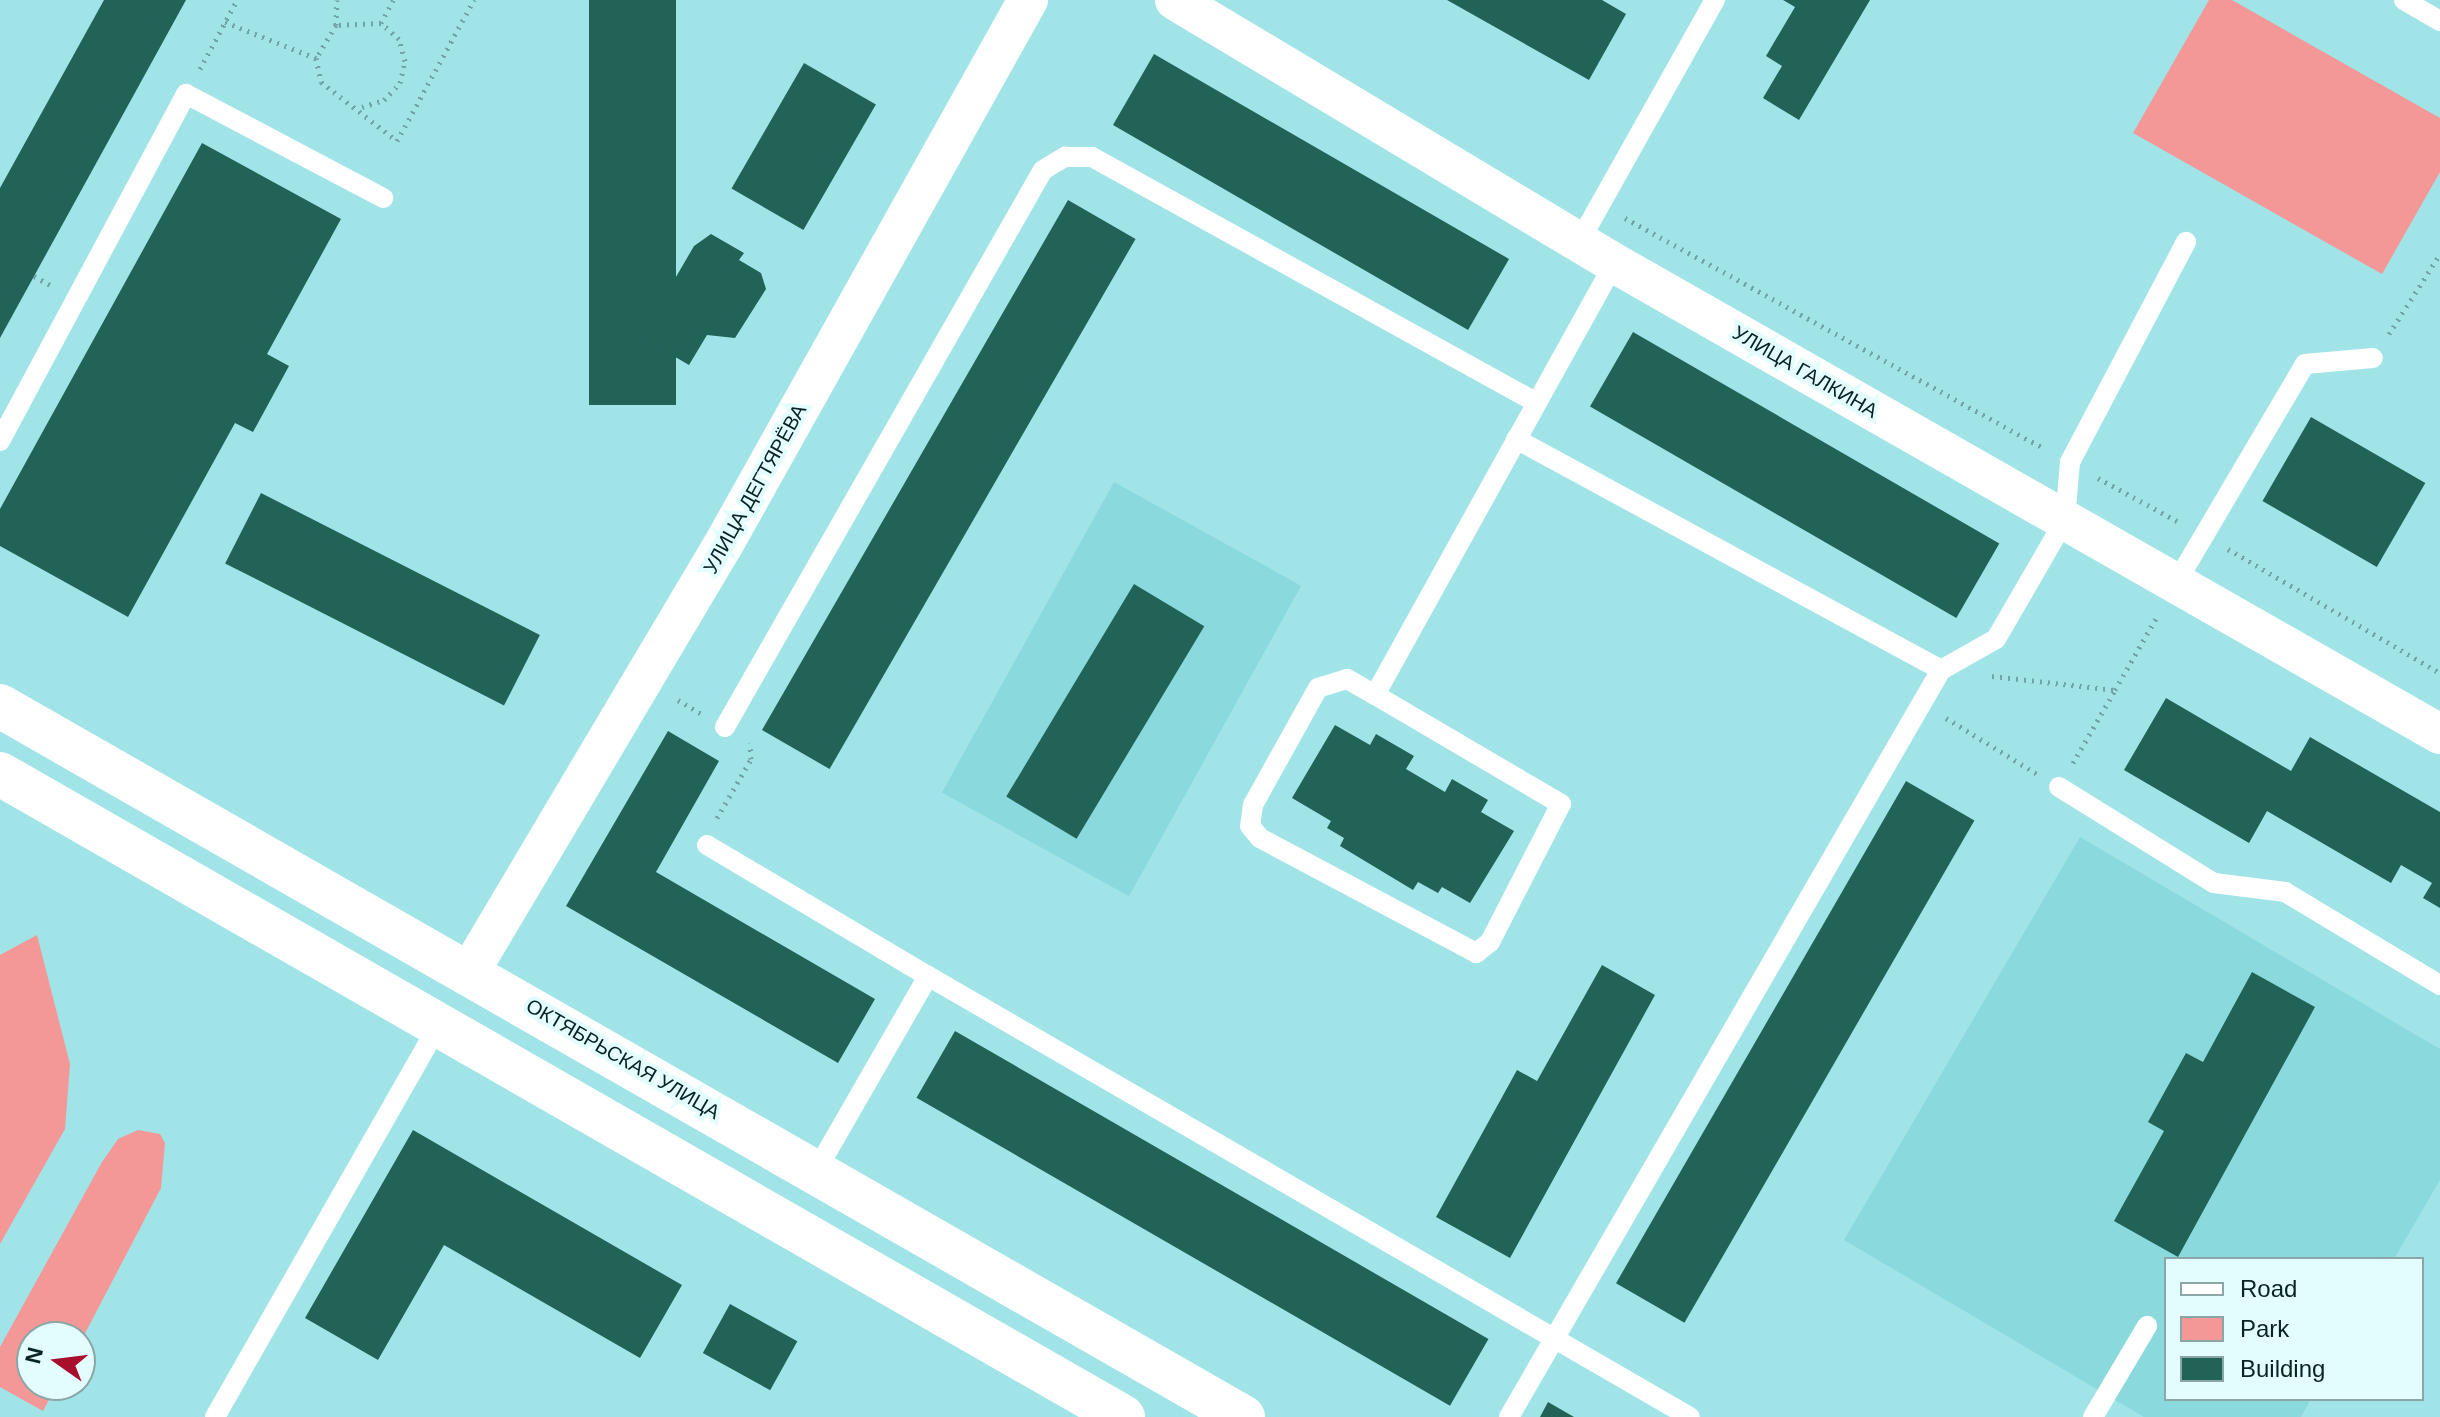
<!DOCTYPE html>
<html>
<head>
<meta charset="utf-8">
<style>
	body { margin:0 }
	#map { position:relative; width:2440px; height:1417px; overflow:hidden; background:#a1e4e8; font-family:Helvetica,sans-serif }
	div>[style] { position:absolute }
	.built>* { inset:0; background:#8ad9dd; transform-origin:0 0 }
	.green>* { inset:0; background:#f39797 }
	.building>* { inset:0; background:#226358; transform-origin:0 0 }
	.path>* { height:5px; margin-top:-2.5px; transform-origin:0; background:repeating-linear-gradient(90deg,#6ea5a8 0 2px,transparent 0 8px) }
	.lane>* { height:20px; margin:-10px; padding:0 10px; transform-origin:10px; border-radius:10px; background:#fff }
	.street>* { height:40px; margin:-20px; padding:0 20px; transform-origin:20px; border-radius:20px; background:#fff }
	.primary>* { height:44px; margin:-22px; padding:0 22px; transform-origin:22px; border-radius:22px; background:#fff }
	span { translate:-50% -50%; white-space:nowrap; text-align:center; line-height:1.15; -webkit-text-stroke:8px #e3fdfe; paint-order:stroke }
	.street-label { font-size:20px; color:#072425 }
	.legend { position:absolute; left:2164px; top:1257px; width:260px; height:144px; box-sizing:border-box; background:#e3fdfe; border:2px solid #8ba6a7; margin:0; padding:10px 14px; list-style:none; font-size:24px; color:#072425 }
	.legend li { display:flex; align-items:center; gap:16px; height:40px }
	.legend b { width:40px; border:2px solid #8ba6a7 }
	.north { position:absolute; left:16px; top:1321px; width:80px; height:80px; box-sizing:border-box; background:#e3fdfe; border:2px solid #8ba6a7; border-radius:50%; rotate:284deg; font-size:22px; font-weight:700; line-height:32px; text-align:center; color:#072425 }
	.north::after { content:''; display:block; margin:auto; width:28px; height:36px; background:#a80f2d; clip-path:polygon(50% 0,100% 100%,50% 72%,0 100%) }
</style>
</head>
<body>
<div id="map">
	<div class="built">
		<i style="left:1114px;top:482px;width:214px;height:355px;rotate:29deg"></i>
		<i style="clip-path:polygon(2080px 837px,2440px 1049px,2440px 1180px,2394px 1259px,2166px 1259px,2166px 1399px,2311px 1399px,2301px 1417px,2144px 1417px,1844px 1240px)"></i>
	</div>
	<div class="green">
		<i style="clip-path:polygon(2209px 0,2232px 0,2440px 118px,2440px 172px,2382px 274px,2133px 133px)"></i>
		<i style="clip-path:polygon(37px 935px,70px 1064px,65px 1129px,0 1244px,0 955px)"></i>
		<i style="clip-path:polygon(138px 1130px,160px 1134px,165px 1143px,161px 1188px,80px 1343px,80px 1337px,32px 1337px,32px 1385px,57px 1385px,43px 1411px,0 1387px,0 1347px,102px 1162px,118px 1139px)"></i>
	</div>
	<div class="building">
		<i style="clip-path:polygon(104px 0,186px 0,0 338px,0 188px)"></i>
		<i style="left:589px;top:0;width:87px;height:405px"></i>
		<i style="clip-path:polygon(1447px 0,1602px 0,1626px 14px,1589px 80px)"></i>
		<i style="clip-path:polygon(1783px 0,1870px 0,1799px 120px,1763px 98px,1782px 66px,1766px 56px,1795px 7px)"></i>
		<i style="left:1154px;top:54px;width:410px;height:82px;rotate:30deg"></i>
		<i style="left:804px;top:63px;width:83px;height:145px;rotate:30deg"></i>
		<i style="clip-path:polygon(202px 143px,341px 219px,267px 354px,289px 366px,253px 432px,235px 423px,128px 617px,0 546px,0 509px)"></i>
		<i style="left:1068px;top:200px;width:78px;height:612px;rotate:30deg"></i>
		<i style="clip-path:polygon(711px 234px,744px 253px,739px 260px,761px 273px,766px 289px,735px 338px,707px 335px,689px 365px,641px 337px,694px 246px)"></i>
		<i style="left:1633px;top:332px;width:423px;height:86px;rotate:30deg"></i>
		<i style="left:2311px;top:417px;width:132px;height:97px;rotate:30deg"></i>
		<i style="left:261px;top:493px;width:313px;height:79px;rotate:27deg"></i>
		<i style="left:1134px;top:584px;width:82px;height:248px;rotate:31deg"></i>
		<i style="clip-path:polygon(2166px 698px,2291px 771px,2310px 737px,2440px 812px,2440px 908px,2423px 898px,2432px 883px,2401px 865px,2391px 883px,2267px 811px,2249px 843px,2124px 770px)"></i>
		<i style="clip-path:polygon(1335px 725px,1370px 745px,1376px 734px,1414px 756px,1406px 769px,1445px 792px,1452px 779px,1488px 800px,1481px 812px,1514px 831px,1470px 903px,1442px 887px,1438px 893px,1418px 882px,1413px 890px,1340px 846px,1344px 838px,1327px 828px,1331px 821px,1292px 798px)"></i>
		<i style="clip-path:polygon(668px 731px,719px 761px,656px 872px,875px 999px,838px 1063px,566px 906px)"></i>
		<i style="left:1906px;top:781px;width:79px;height:580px;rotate:30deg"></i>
		<i style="clip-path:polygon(1602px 965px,1655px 995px,1510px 1258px,1436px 1217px,1517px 1070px,1537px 1081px)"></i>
		<i style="clip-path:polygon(2252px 972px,2315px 1007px,2178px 1257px,2114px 1221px,2164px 1131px,2148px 1122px,2186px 1053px,2203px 1062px)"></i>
		<i style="left:955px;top:1031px;width:616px;height:77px;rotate:30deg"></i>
		<i style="clip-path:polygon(413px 1130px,682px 1285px,640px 1358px,444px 1245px,378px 1360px,305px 1318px)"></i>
		<i style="left:730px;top:1304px;width:77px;height:56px;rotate:29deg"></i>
		<i style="clip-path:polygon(1548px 1402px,1574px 1417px,1540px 1417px)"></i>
	</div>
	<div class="path">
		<i style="left:225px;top:22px;width:98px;rotate:21.6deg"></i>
		<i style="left:381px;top:23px;width:26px;rotate:-62deg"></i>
		<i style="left:336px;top:25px;width:25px;rotate:-88deg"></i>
		<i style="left:200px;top:69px;width:78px;rotate:-61.8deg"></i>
		<i style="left:362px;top:107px;width:23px;rotate:-18deg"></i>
		<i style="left:384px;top:100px;width:23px;rotate:-47deg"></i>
		<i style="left:400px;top:83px;width:23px;rotate:-77deg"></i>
		<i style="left:405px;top:61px;width:23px;rotate:-105deg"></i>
		<i style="left:399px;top:39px;width:24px;rotate:-138deg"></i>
		<i style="left:381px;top:23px;width:45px;rotate:177.5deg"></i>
		<i style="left:336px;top:25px;width:39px;rotate:121deg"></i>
		<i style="left:316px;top:58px;width:25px;rotate:78deg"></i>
		<i style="left:321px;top:82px;width:96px;rotate:37.8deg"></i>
		<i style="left:397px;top:141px;width:161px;rotate:-61.4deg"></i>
		<i style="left:1625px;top:218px;width:478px;rotate:28.8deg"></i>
		<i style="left:34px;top:276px;width:18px;rotate:29deg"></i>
		<i style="left:2389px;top:334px;width:95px;rotate:-57.5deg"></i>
		<i style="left:2098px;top:478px;width:90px;rotate:28.6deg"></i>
		<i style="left:2228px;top:549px;width:246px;rotate:30.3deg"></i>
		<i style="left:1992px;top:676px;width:124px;rotate:6.5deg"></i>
		<i style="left:2115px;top:690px;width:83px;rotate:-60.3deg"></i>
		<i style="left:678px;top:700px;width:26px;rotate:31deg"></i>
		<i style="left:1946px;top:718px;width:107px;rotate:31.6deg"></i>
		<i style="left:2073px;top:763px;width:84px;rotate:-60.1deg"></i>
		<i style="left:717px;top:818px;width:68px;rotate:-60deg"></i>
		<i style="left:751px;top:759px;width:16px;rotate:-94deg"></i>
	</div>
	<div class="lane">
		<i style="left:2404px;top:0;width:42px;rotate:30.3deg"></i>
		<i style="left:1579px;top:242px;width:278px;rotate:-60.7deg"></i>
		<i style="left:1516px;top:439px;width:484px;rotate:28.5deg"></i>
		<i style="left:0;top:441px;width:394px;rotate:-61.8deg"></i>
		<i style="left:186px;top:94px;width:223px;rotate:27.8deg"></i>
		<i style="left:2176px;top:583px;width:254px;rotate:-59.5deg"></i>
		<i style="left:2305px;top:364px;width:68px;rotate:-5deg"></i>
		<i style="left:1375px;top:695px;width:32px;rotate:-150deg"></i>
		<i style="left:1347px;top:679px;width:30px;rotate:163deg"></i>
		<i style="left:1318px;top:688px;width:134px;rotate:119.1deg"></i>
		<i style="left:1253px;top:805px;width:21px;rotate:98deg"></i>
		<i style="left:1250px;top:826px;width:16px;rotate:50deg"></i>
		<i style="left:1260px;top:838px;width:245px;rotate:28deg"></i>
		<i style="left:1476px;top:953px;width:18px;rotate:-38deg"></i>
		<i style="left:1490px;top:942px;width:155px;rotate:-62.8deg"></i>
		<i style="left:1561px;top:804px;width:216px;rotate:-149.6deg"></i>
		<i style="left:1375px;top:695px;width:494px;rotate:-61deg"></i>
		<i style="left:725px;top:727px;width:641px;rotate:-60.28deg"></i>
		<i style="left:1043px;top:170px;width:26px;rotate:-31deg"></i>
		<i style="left:1065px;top:157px;width:27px"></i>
		<i style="left:1092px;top:157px;width:508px;rotate:28.93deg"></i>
		<i style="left:2059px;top:787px;width:182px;rotate:31.8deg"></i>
		<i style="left:2214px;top:883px;width:72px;rotate:7.2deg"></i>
		<i style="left:2285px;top:892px;width:181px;rotate:31deg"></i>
		<i style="left:707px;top:845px;width:257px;rotate:30.7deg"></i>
		<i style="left:816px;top:1171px;width:225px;rotate:-60.1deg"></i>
		<i style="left:928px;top:976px;width:880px;rotate:30.06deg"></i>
		<i style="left:215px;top:1417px;width:452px;rotate:-60.3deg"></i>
		<i style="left:1509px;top:1417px;width:863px;rotate:-59.96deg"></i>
		<i style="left:1941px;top:670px;width:63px;rotate:-29.4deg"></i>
		<i style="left:1996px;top:639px;width:138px;rotate:-59.9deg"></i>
		<i style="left:2065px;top:520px;width:58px;rotate:-85.1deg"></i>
		<i style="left:2070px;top:462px;width:249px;rotate:-62.2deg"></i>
		<i style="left:2093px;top:1417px;width:106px;rotate:-59.3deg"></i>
	</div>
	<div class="street">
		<i style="left:1175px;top:0;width:512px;rotate:30.93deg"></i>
		<i style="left:1614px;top:263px;width:951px;rotate:29.69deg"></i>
		<i style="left:470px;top:971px;width:493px;rotate:-59.3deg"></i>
		<i style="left:722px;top:547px;width:627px;rotate:-60.78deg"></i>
	</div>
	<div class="primary">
		<i style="left:0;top:706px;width:1432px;rotate:29.77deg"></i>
		<i style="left:0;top:774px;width:1294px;rotate:29.79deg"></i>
	</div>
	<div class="street-label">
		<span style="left:1805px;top:372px;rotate:30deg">УЛИЦА ГАЛКИНА</span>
		<span style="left:755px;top:489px;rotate:-61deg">УЛИЦА ДЕГТЯРЁВА</span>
		<span style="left:623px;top:1059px;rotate:30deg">ОКТЯБРЬСКАЯ УЛИЦА</span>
	</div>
	<ul class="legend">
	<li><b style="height:10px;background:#fff"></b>Road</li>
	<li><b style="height:22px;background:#f39797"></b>Park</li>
	<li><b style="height:22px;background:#226358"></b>Building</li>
	</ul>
	<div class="north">N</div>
</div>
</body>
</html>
